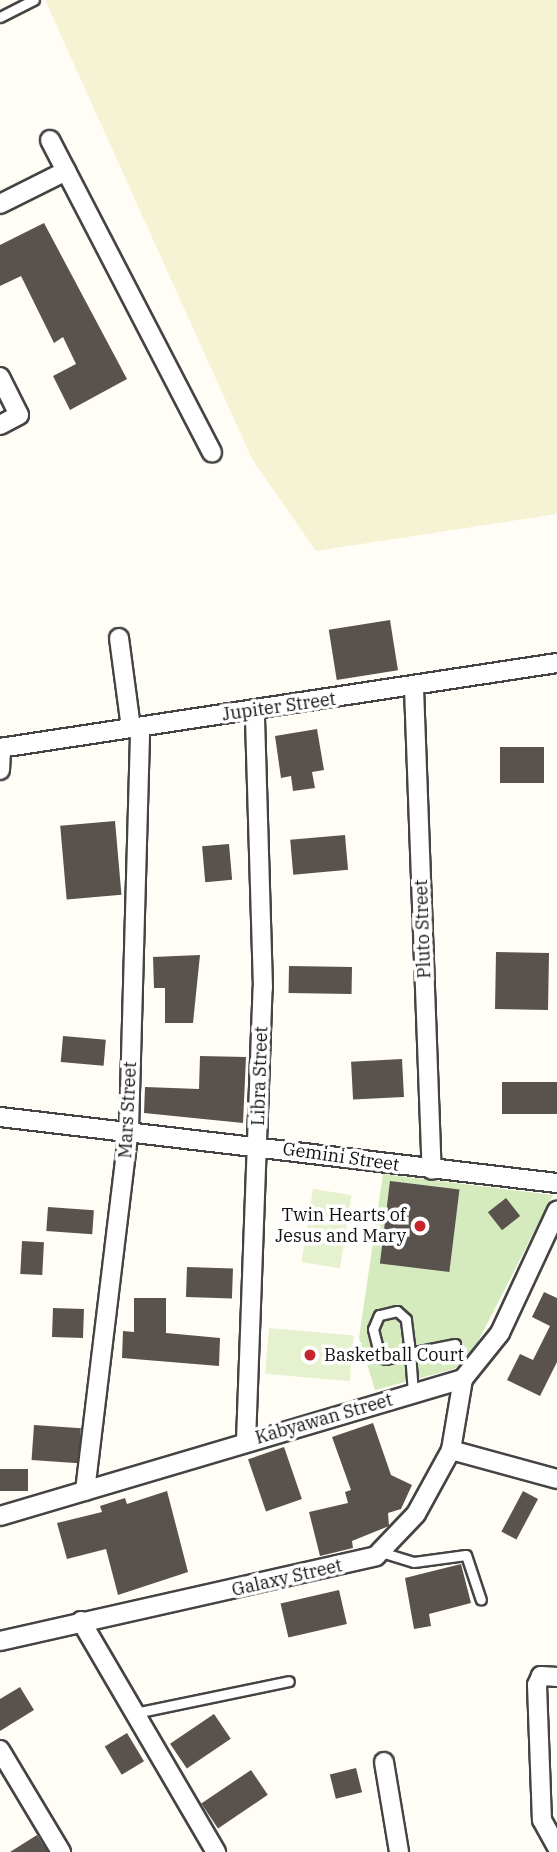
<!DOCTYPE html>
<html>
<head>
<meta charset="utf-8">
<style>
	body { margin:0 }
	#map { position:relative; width:557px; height:1852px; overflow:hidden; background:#fffdf5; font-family:"IBM Plex Serif",serif }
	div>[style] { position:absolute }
	.farmland>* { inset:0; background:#f6f3d4 }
	.green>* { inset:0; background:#d5ebbd }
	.pitch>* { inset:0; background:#e6f2cf; transform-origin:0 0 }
	.building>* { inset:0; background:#5a524d; transform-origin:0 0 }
	.roads { filter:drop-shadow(2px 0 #444) drop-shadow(-2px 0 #444) drop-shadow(0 2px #444) drop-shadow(0 -2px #444) }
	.service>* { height:9px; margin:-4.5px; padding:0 4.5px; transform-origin:4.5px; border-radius:4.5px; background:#fff }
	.minor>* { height:18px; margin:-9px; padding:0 9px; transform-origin:9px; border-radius:9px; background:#fff }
	.dots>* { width:19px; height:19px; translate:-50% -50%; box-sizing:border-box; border:4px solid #fff; border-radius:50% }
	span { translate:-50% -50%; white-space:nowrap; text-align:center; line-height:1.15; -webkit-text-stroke:7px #fff; paint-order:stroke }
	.street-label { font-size:18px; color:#111 }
	.poi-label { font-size:18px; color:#111 }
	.right { translate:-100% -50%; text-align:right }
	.left { translate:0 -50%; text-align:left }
</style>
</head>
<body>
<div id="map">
	<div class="farmland">
		<i style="clip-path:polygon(45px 0,557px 0,557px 514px,316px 551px,252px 459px)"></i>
	</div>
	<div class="green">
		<i style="clip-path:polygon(383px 1174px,553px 1195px,470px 1357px,454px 1369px,375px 1390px,359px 1338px)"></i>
	</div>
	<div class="pitch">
		<i style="left:313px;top:1189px;width:39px;height:74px;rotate:9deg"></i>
		<i style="left:269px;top:1328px;width:85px;height:46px;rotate:5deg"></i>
	</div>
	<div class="building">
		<i style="clip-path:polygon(44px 223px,127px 379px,70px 410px,53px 376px,76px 364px,63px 337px,54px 343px,21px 276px,0 286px,0 245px)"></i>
		<i style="left:390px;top:620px;width:51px;height:62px;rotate:81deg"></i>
		<i style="clip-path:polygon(317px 729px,324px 770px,312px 772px,315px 788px,293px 791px,291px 776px,281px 778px,275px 736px)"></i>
		<i style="left:500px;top:747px;width:44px;height:36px"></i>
		<i style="left:115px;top:821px;width:74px;height:55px;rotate:85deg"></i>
		<i style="left:345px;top:835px;width:35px;height:55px;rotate:85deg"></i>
		<i style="left:229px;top:844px;width:36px;height:27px;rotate:85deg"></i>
		<i style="left:549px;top:953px;width:57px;height:53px;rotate:91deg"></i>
		<i style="clip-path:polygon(200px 955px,193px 1023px,165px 1023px,165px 988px,154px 988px,153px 957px)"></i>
		<i style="left:289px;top:966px;width:63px;height:27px;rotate:1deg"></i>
		<i style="left:63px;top:1036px;width:43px;height:26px;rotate:5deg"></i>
		<i style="clip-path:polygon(200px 1056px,246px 1057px,243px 1123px,144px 1113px,145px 1087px,199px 1089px)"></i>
		<i style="left:402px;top:1059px;width:38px;height:51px;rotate:87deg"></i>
		<i style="left:502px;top:1082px;width:55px;height:32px"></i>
		<i style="left:390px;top:1181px;width:70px;height:83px;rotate:7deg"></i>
		<i style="left:506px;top:1198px;width:23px;height:23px;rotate:52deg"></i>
		<i style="left:48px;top:1207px;width:46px;height:24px;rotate:4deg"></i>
		<i style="left:22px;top:1241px;width:22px;height:33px;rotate:3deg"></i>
		<i style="left:187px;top:1267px;width:46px;height:30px;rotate:2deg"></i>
		<i style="clip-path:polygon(544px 1292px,557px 1298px,557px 1362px,540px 1396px,507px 1380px,520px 1354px,533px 1360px,550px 1326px,532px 1317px)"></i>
		<i style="clip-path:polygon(134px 1298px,166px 1298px,166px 1333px,220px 1338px,219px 1366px,122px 1358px,123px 1331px,134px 1332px)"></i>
		<i style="left:53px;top:1308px;width:31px;height:29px;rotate:2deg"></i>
		<i style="clip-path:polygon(373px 1423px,391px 1475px,412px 1485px,401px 1509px,388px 1513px,389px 1526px,352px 1541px,353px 1548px,320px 1556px,309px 1512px,348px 1503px,345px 1492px,351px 1490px,332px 1437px)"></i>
		<i style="left:34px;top:1425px;width:47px;height:35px;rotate:4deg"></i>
		<i style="left:284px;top:1447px;width:55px;height:38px;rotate:71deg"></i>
		<i style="left:0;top:1469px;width:28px;height:22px"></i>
		<i style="clip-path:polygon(167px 1491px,188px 1572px,118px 1595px,106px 1549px,67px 1559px,57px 1523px,102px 1512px,100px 1506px,125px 1498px,127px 1504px)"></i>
		<i style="left:523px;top:1491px;width:17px;height:46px;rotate:28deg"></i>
		<i style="clip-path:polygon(461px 1564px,471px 1603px,429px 1614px,431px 1626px,414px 1629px,405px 1578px)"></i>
		<i style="left:339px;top:1590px;width:35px;height:60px;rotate:77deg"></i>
		<i style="clip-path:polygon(20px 1687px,34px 1710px,0 1731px,0 1699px)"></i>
		<i style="left:214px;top:1714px;width:30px;height:53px;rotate:56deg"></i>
		<i style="left:127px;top:1733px;width:33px;height:26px;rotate:59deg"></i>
		<i style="left:356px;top:1768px;width:25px;height:27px;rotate:76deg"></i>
		<i style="left:251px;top:1770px;width:30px;height:60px;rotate:56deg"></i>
		<i style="clip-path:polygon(37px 1835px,48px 1852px,10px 1852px)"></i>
	</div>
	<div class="roads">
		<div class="service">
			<i style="left:0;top:17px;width:38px;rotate:-27deg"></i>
			<i style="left:413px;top:1393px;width:40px;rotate:-94.3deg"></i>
			<i style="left:410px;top:1353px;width:34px;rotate:-97deg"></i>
			<i style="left:406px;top:1319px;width:12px;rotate:-138deg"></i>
			<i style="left:397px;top:1311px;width:18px;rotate:167deg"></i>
			<i style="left:379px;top:1315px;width:15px;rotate:113deg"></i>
			<i style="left:373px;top:1329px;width:29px;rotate:76deg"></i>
			<i style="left:380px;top:1357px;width:6px;rotate:18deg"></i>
			<i style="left:386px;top:1359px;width:25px;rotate:-14deg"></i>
			<i style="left:410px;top:1353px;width:46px;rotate:-11.3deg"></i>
			<i style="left:381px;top:1552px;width:34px;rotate:17deg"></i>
			<i style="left:414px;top:1562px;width:52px;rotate:-7.7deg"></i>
			<i style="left:466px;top:1555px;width:47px;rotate:71.6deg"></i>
			<i style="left:135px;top:1713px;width:157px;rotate:-11.7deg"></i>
		</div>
		<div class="minor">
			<i style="left:50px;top:140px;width:352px;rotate:62.6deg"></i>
			<i style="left:0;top:204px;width:74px;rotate:-26.6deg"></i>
			<i style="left:0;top:377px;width:42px;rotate:63.4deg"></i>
			<i style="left:19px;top:415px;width:21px;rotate:152deg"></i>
			<i style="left:119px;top:638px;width:91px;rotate:82.4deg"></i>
			<i style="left:414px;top:688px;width:482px;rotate:87.9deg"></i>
			<i style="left:0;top:748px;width:563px;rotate:-8.68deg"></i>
			<i style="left:0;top:770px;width:22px;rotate:-87deg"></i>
			<i style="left:0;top:1117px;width:561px;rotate:6.76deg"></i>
			<i style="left:246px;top:1441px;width:453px;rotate:-87.9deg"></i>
			<i style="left:263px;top:988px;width:277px;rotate:-91.7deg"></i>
			<i style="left:451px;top:1450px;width:110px;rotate:15.3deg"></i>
			<i style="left:85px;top:1491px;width:365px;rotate:-83.1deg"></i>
			<i style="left:129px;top:1129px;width:402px;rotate:-88.4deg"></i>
			<i style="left:0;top:1516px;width:483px;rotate:-16.5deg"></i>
			<i style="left:463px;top:1379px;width:59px;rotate:-51.2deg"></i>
			<i style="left:500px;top:1333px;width:135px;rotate:-65deg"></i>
			<i style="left:81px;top:1621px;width:268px;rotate:59.7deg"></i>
			<i style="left:0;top:1641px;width:385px;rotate:-12.7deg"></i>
			<i style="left:376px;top:1556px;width:58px;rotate:-46.4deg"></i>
			<i style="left:416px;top:1514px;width:73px;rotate:-61.3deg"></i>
			<i style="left:451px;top:1450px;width:72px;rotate:-80.4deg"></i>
			<i style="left:557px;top:1677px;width:16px;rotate:-176deg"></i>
			<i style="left:541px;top:1676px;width:10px;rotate:114deg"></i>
			<i style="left:537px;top:1685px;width:135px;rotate:87.9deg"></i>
			<i style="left:542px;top:1820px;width:31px;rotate:61deg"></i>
			<i style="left:0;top:1750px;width:119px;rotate:59.1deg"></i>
			<i style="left:384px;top:1762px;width:91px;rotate:80.5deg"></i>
		</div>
	</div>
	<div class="dots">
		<i style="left:420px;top:1226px;background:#c4262e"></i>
		<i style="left:310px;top:1355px;background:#c4262e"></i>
	</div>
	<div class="street-label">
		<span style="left:279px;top:707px;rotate:-8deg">Jupiter Street</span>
		<span style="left:423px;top:929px;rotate:-92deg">Pluto Street</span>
		<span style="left:260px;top:1076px;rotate:-88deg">Libra Street</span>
		<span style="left:128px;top:1110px;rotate:-87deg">Mars Street</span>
		<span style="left:341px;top:1157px;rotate:8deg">Gemini Street</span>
		<span style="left:324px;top:1419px;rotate:-16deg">Kabyawan Street</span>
		<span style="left:287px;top:1578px;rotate:-13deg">Galaxy Street</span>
	</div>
	<div class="poi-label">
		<span class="right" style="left:406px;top:1226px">Twin Hearts of<br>Jesus and Mary</span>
		<span class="left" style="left:324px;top:1355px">Basketball Court</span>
	</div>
</div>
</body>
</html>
